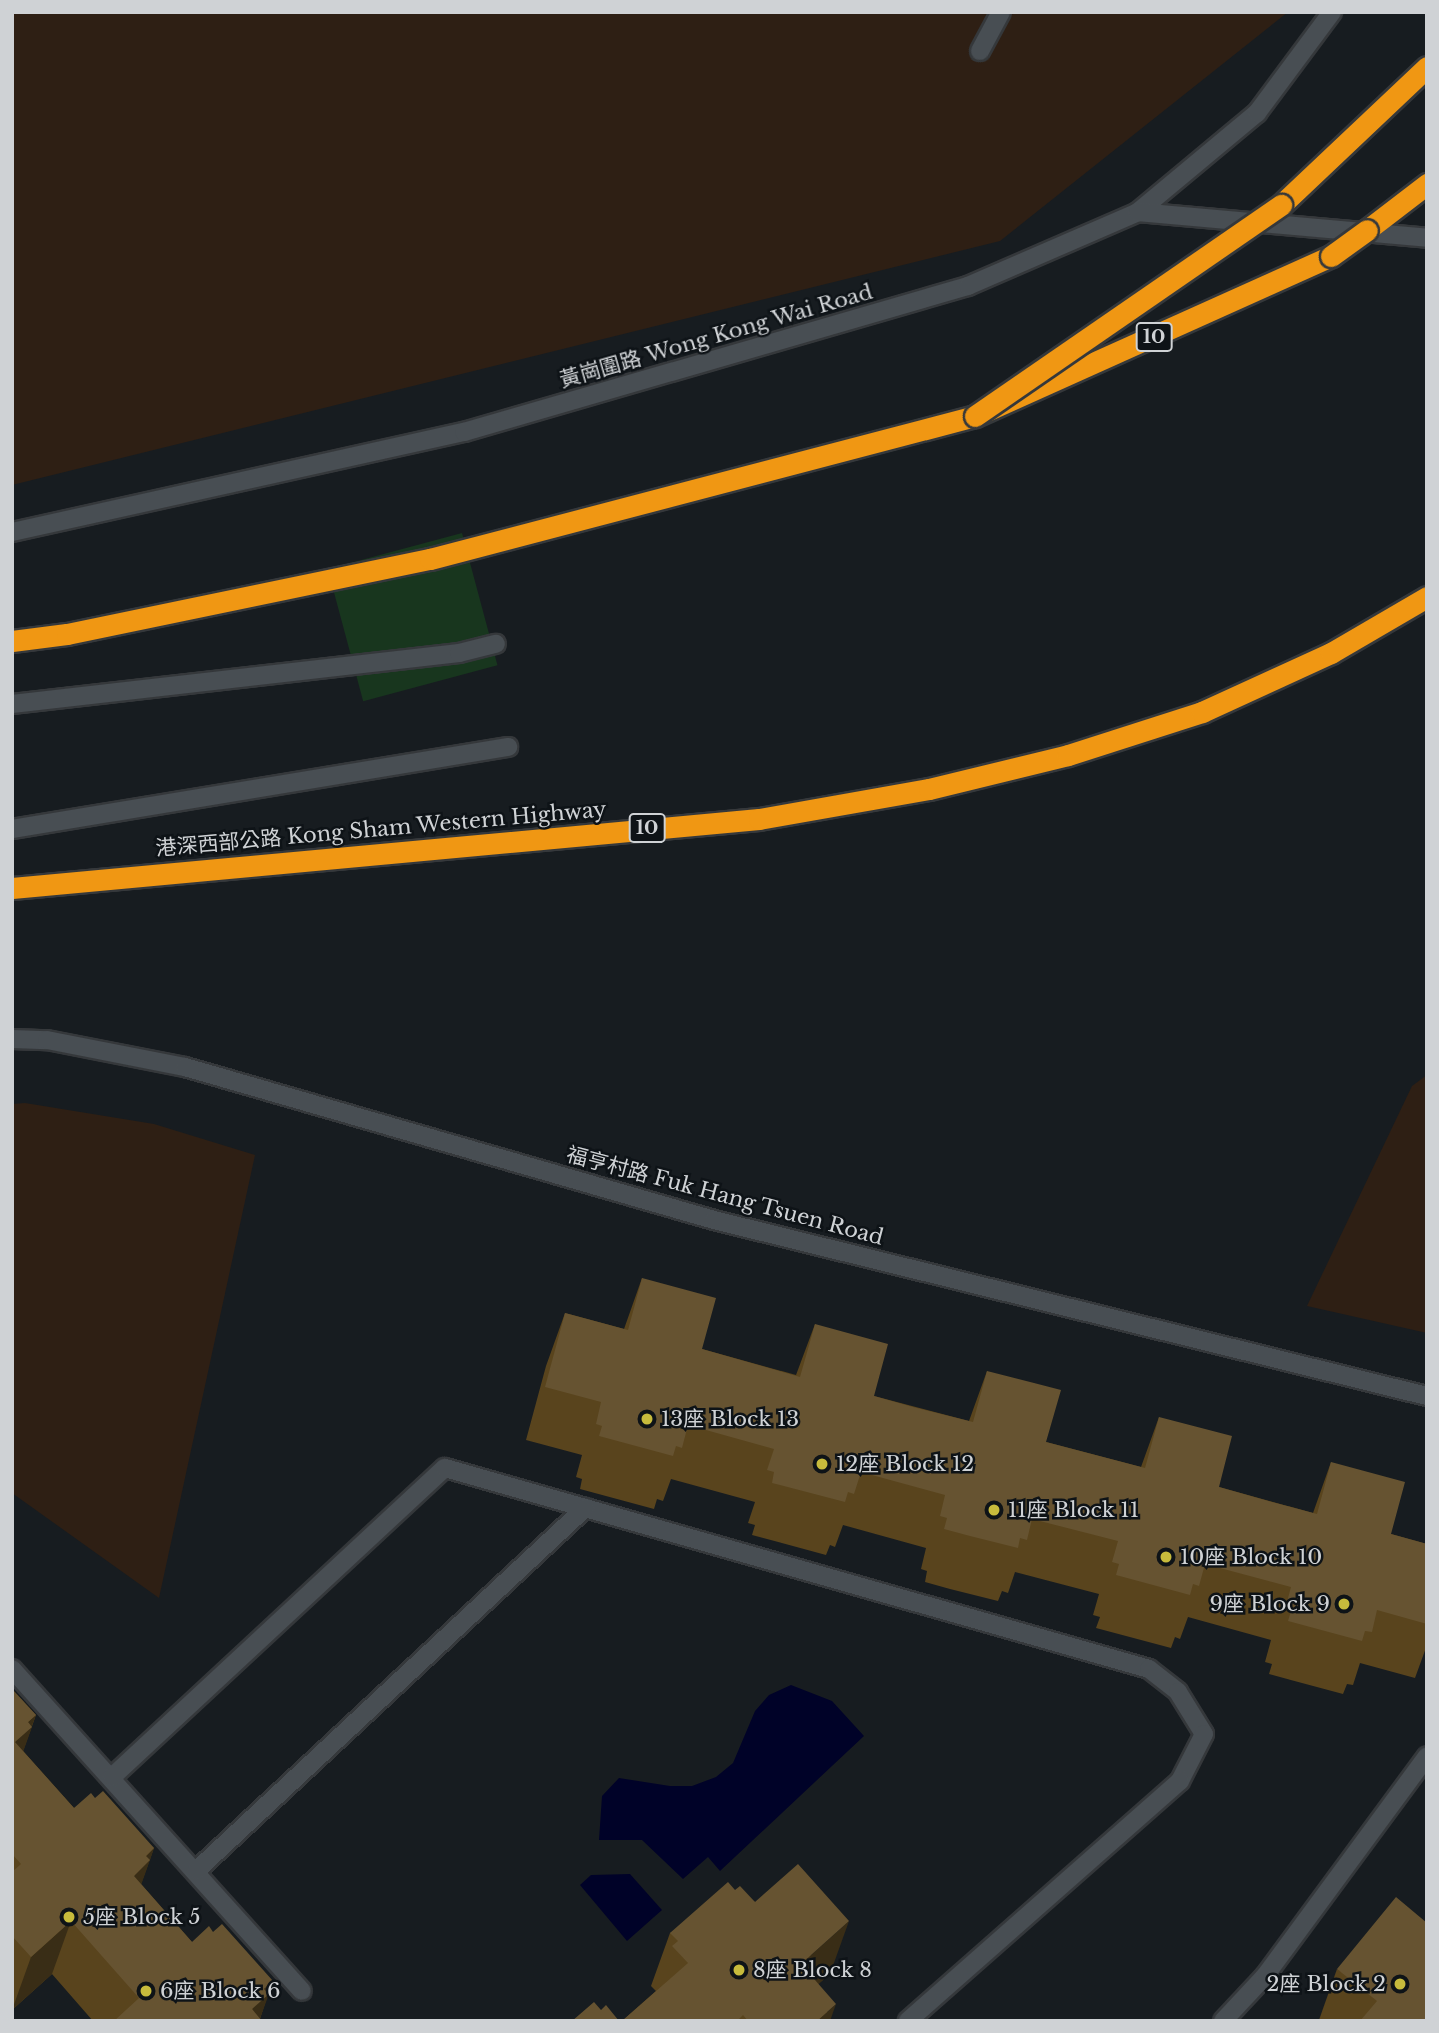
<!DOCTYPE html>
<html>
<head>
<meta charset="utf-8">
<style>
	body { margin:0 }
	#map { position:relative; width:1439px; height:2033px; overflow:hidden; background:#171c20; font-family:"Libre Baskerville","Noto Sans TC",serif }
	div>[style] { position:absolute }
	.industrial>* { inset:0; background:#2e1f14 }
	.green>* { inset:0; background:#18361e; transform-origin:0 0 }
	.water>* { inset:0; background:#000228 }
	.roads { filter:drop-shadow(2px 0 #35383b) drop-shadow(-2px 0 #35383b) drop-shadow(0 2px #35383b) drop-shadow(0 -2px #35383b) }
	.lane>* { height:18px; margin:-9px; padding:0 9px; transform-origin:9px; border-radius:9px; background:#484e53 }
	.street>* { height:18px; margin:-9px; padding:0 9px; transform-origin:9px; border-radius:9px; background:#484e53 }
	.highway>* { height:21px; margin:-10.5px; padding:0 10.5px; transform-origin:10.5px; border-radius:10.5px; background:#f09713 }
	.bridges { filter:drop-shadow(2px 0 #35383b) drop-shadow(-2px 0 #35383b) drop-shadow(0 2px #35383b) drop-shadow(0 -2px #35383b) }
	.highway-bridge>* { height:21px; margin:-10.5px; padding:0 10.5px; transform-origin:10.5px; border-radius:10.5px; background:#f09713 }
	.wall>* { inset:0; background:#59441d }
	.shaded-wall>* { inset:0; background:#392d16 }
	.building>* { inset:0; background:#665331 }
	.dots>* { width:19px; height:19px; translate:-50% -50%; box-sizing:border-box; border:4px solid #0e1317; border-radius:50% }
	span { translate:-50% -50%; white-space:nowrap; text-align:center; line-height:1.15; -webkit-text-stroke:5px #0e1317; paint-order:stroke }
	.shield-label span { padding:2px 5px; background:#0e1317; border:2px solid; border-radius:5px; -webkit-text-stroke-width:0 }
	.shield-label { font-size:19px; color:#cfd2d5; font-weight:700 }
	.street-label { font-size:21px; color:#cfd2d5 }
	.poi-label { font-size:21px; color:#cfd2d5 }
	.left { translate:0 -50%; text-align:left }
	.right { translate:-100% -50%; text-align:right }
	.frame { position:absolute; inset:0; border:14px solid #cfd2d5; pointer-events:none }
</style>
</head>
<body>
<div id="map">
	<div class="industrial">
		<i style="clip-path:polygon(12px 12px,1288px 12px,1000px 241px,12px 485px)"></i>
		<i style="clip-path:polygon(1427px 1075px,1427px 1333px,1307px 1306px,1412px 1086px)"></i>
		<i style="clip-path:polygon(25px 1103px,154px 1124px,255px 1155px,159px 1598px,12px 1493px,12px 1104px)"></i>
	</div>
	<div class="green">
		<i style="left:462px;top:533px;width:137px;height:139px;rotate:75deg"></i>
	</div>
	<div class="water">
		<i style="clip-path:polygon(791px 1685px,832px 1701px,864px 1736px,720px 1871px,708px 1857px,683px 1879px,642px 1840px,599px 1840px,602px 1796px,619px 1778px,670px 1786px,692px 1786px,716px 1777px,733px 1763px,755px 1711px,769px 1695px)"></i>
		<i style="clip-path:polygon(630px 1874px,662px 1910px,627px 1941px,580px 1885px,591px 1875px)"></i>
	</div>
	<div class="roads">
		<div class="lane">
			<i style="left:980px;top:51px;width:44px;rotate:-61.7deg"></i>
			<i style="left:12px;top:704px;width:450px;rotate:-6.5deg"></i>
			<i style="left:459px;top:653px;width:38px;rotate:-14deg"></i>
			<i style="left:12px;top:829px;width:503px;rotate:-9.39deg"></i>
			<i style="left:12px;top:1669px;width:433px;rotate:48deg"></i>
			<i style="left:112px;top:1777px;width:454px;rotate:-42.9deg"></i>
			<i style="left:445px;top:1468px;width:732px;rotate:15.93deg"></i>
			<i style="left:1149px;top:1669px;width:37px;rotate:38deg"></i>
			<i style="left:1178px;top:1692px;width:49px;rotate:58.2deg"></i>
			<i style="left:1204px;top:1734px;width:53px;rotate:117.1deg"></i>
			<i style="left:1180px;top:1781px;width:363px;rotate:138.6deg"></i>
			<i style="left:197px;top:1870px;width:531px;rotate:-43.01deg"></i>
		</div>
		<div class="street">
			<i style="left:1138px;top:212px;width:155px;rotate:-39.8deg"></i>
			<i style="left:1257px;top:113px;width:126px;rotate:-53.4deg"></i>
			<i style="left:12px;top:532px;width:463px;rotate:-12.5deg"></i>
			<i style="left:464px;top:432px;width:525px;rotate:-16.16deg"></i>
			<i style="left:968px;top:286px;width:185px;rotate:-23.5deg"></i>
			<i style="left:1138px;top:212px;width:290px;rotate:5.1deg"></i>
			<i style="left:12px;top:1039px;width:35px;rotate:2deg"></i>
			<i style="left:47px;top:1040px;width:141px;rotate:11.1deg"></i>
			<i style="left:185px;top:1067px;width:551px;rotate:16.13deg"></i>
			<i style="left:714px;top:1220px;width:734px;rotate:13.87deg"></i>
			<i style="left:1223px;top:2021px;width:62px;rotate:-47deg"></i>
			<i style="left:1265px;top:1976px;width:273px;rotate:-53.6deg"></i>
		</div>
		<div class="highway">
			<i style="left:1281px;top:205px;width:201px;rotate:-43.4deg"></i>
			<i style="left:1367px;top:230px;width:76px;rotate:-37.5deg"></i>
			<i style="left:12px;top:641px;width:55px;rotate:-7.3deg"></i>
			<i style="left:67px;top:634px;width:371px;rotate:-11.7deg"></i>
			<i style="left:430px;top:559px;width:563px;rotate:-14.7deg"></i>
			<i style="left:975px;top:416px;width:390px;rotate:-24.2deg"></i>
			<i style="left:12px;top:888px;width:750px;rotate:-5.28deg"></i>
			<i style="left:759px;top:819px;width:173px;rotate:-10deg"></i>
			<i style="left:929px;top:789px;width:143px;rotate:-13.7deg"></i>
			<i style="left:1068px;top:755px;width:141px;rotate:-17.8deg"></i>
			<i style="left:1202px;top:712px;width:142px;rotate:-24.6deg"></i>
			<i style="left:1331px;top:653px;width:111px;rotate:-30.3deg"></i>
		</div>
	</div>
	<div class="bridges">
		<div class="highway-bridge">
			<i style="left:1331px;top:256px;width:44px;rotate:-35.8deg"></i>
			<i style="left:975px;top:416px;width:372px;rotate:-34.6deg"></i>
		</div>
	</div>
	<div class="wall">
		<i style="clip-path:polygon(642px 1278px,702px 1349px,796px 1375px,815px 1324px,874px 1396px,969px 1421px,987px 1371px,1046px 1442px,1141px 1467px,1159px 1417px,1219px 1487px,1313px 1513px,1331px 1462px,1391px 1534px,1427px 1544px,1427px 1645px,1415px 1678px,1360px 1663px,1353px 1685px,1347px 1684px,1343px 1694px,1269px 1674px,1272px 1664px,1265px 1662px,1271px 1640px,1188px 1617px,1180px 1639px,1175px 1637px,1171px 1648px,1096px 1628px,1100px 1617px,1093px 1615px,1099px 1594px,1015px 1572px,1008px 1593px,1002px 1591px,998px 1601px,950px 1589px,925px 1582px,927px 1571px,921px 1569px,926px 1548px,843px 1525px,835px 1547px,830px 1545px,826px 1555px,752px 1535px,755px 1525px,748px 1523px,755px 1502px,671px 1479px,663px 1501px,657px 1499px,654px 1509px,580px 1489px,582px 1479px,576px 1477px,582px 1455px,526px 1440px,546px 1366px,565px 1313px,624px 1329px)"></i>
		<i style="clip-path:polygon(12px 1689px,36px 1715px,23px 1751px,74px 1808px,95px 1798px,154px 1848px,141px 1884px,192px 1942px,268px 1994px,260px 2019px,262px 2021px,93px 2021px,52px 1974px,12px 2010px)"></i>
		<i style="clip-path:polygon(735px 1890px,755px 1902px,830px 1974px,818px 1984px,830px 2021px,622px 2021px,656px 1991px,651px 1986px,670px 1933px)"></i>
		<i style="clip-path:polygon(1337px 1969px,1427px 2021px,1320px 2021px,1319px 2020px)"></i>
	</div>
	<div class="shaded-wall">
		<i style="clip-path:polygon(36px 1715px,31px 1728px,32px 1727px,13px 1780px,15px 1742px,28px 1722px)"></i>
		<i style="clip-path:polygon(154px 1848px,150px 1860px,131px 1913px,134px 1876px,146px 1856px)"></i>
		<i style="clip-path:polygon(71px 1921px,52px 1974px,12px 2010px,31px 1957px)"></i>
		<i style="clip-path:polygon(849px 1921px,830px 1974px,781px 2017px,801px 1964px)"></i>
		<i style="clip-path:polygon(273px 1981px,268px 1995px,269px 1994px,259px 2021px,252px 2009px,264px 1989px)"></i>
		<i style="clip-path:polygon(836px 2004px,830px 2021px,817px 2021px)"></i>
	</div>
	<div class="building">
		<i style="clip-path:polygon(642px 1278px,716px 1298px,702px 1349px,800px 1377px,815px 1324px,888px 1344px,874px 1396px,913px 1407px,973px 1422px,987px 1371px,1061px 1390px,1046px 1442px,1145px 1468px,1159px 1417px,1232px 1436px,1219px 1487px,1272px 1502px,1317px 1514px,1331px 1462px,1405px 1482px,1391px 1534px,1427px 1544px,1427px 1624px,1377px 1610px,1372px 1632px,1365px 1631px,1362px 1641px,1288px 1621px,1291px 1611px,1285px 1609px,1291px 1587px,1205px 1564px,1199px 1586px,1193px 1584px,1190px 1595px,1116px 1575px,1119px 1564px,1112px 1562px,1118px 1541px,1032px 1519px,1027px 1540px,1020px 1538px,1018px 1548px,970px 1536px,944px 1529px,947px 1518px,940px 1516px,945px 1495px,861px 1472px,854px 1494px,848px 1492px,845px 1502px,772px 1483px,774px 1472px,767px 1470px,774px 1449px,688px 1425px,682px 1448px,676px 1446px,673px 1456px,599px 1436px,602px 1426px,596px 1424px,601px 1402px,545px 1387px,565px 1313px,628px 1330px)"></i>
		<i style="clip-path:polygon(12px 1689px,36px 1715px,28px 1722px,32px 1727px,15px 1742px,74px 1808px,91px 1793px,95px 1798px,103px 1791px,154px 1848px,146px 1856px,150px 1860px,134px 1876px,192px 1942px,209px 1926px,213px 1932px,222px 1924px,273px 1981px,264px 1989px,269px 1994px,252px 2009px,262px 2021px,114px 2021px,139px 1998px,71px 1921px,31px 1957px,12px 1936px,12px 1872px,21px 1864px,12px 1854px)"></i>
		<i style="clip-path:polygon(798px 1864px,849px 1921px,801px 1964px,836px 2004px,817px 2021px,748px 2021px,743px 2015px,737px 2021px,622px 2021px,688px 1963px,672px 1946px,678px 1941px,670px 1933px,728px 1882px,735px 1890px,740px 1886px,755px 1902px)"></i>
		<i style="clip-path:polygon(1396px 1897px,1427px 1923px,1427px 2021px,1360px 2021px,1377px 2001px,1337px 1969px)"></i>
		<i style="clip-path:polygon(594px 2002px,601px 2010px,606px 2005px,619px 2021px,572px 2021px)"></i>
	</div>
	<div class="dots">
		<i style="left:647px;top:1419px;background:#c7bb3c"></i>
		<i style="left:822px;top:1464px;background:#c7bb3c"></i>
		<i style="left:994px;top:1510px;background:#c7bb3c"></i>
		<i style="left:1166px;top:1557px;background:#c7bb3c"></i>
		<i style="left:1344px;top:1604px;background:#c7bb3c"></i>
		<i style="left:69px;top:1917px;background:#c7bb3c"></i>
		<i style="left:739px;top:1970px;background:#c7bb3c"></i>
		<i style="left:1400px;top:1984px;background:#c7bb3c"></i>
		<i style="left:146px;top:1991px;background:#c7bb3c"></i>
	</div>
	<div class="shield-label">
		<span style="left:1154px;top:337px">10</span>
		<span style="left:647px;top:828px">10</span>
	</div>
	<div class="street-label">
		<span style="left:716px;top:336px;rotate:-16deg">黃崗圍路 Wong Kong Wai Road</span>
		<span style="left:381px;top:829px;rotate:-5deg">港深西部公路 Kong Sham Western Highway</span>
		<span style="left:725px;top:1196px;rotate:15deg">福亨村路 Fuk Hang Tsuen Road</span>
	</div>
	<div class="poi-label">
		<span class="left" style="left:661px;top:1419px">13座 Block 13</span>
		<span class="left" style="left:836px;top:1464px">12座 Block 12</span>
		<span class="left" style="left:1008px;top:1510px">11座 Block 11</span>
		<span class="left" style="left:1180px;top:1557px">10座 Block 10</span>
		<span class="right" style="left:1330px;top:1604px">9座 Block 9</span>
		<span class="left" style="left:83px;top:1917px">5座 Block 5</span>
		<span class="left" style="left:753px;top:1970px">8座 Block 8</span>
		<span class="right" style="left:1386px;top:1984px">2座 Block 2</span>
		<span class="left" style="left:160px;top:1991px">6座 Block 6</span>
	</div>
	<div class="frame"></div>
</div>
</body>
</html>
